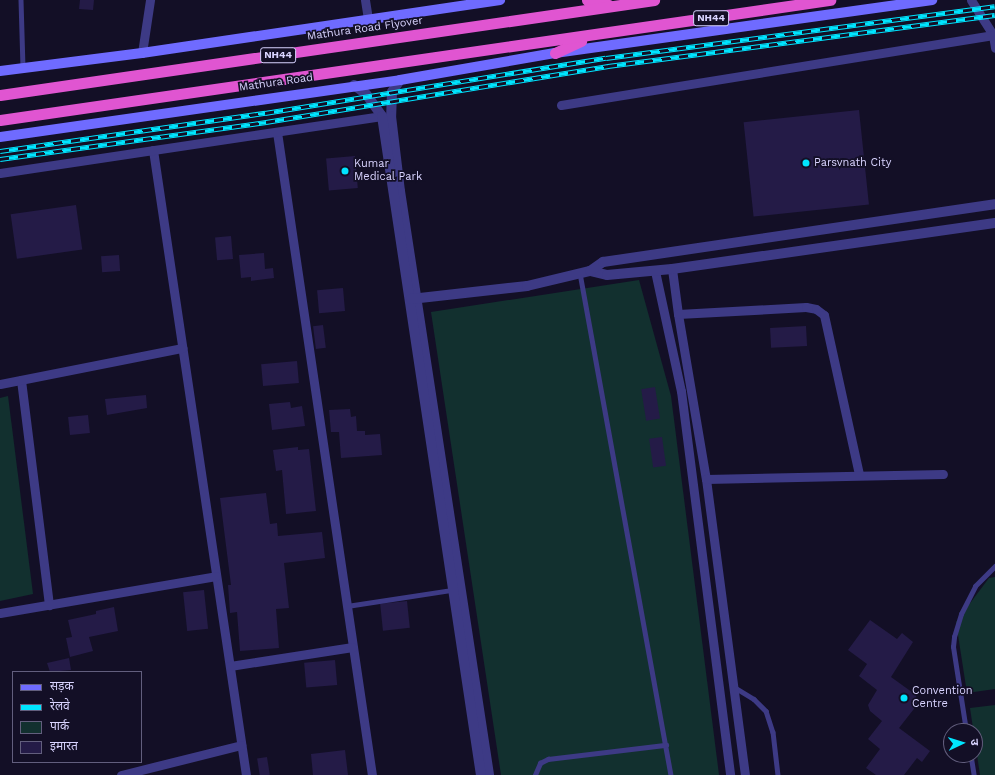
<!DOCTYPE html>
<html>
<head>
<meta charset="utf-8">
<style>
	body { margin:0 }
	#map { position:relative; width:995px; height:775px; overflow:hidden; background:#130f26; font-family:"Work Sans","Noto Sans Devanagari",sans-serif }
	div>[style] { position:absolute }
	.green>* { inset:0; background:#12302f }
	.building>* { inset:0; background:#241b47; transform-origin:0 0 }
	.service>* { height:4.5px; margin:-2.25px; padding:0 2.25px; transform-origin:2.25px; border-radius:2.25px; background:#3d3a85 }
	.minor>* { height:9px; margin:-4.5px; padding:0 4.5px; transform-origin:4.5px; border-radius:4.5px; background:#3d3a85 }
	.tertiary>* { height:10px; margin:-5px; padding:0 5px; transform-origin:5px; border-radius:5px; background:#3d3a85 }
	.secondary>* { height:10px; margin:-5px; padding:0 5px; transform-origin:5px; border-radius:5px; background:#6f6bff }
	.trunk>* { height:11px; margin:-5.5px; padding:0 5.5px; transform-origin:5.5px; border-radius:5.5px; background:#e055d1 }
	.rail>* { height:4.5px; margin-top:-2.25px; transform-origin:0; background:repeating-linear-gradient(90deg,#130f26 0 9px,#00e5ff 0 18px); box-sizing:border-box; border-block:1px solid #00e5ff }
	.dots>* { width:11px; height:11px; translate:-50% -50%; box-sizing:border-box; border:2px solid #130f26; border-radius:50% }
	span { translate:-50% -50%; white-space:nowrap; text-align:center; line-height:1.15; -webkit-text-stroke:3.5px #130f26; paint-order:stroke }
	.shield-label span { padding:1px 3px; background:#130f26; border:1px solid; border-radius:3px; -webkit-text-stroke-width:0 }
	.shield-label { font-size:10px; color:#d9d4ff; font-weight:700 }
	.street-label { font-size:11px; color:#d9d4ff }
	.poi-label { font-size:11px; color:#d9d4ff }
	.left { translate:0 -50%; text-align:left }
	.legend { position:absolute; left:12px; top:671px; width:130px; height:92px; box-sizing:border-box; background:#130f26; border:1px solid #625e7d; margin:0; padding:5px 7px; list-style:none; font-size:12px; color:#d9d4ff }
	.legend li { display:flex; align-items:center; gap:8px; height:20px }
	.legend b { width:20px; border:1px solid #625e7d }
	.north { position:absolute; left:943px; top:723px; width:40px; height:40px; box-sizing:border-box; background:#130f26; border:1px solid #625e7d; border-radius:50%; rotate:86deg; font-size:11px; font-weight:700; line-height:16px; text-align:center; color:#d9d4ff }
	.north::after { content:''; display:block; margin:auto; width:14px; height:18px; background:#00e5ff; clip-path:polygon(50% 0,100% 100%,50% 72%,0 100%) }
</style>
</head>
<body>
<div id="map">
	<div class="green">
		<i style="clip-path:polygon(639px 280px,671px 396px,719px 775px,501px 775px,431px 312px)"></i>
		<i style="clip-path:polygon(8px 396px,33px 594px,0 601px,0 398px)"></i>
		<i style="clip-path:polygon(995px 577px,995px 689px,967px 693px,956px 622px,989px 578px)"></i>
		<i style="clip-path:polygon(995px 705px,995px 775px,980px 775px,970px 708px)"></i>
	</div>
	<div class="building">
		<i style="clip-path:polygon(80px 0,94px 0,93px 10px,79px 9px)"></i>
		<i style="left:859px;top:110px;width:95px;height:116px;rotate:84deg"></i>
		<i style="left:355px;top:156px;width:32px;height:29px;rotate:85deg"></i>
		<i style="left:76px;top:205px;width:45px;height:66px;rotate:82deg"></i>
		<i style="left:231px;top:236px;width:23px;height:16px;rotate:85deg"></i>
		<i style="clip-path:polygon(264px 253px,265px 269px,273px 268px,274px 278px,251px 281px,251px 277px,241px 278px,239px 255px)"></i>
		<i style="left:119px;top:255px;width:16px;height:18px;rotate:86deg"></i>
		<i style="left:343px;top:288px;width:23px;height:26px;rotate:85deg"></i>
		<i style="left:323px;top:325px;width:23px;height:10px;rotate:83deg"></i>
		<i style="left:806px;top:326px;width:20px;height:36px;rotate:87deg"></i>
		<i style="left:297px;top:361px;width:22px;height:36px;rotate:85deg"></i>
		<i style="left:655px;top:387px;width:32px;height:14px;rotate:81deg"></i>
		<i style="clip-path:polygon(146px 395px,147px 408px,107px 415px,105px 399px)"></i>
		<i style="clip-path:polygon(290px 402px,291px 408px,302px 406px,305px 426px,272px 430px,269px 404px)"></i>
		<i style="clip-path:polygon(350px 409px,351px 417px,356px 416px,357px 431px,365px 431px,365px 435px,380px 434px,382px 455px,341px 458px,339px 432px,331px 432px,329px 410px)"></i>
		<i style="left:88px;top:415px;width:18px;height:20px;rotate:84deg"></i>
		<i style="left:662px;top:437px;width:29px;height:13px;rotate:82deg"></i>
		<i style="clip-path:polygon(298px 447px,298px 450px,309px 449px,316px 511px,286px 514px,282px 470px,276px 471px,273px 450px)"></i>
		<i style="clip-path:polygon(266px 493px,270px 524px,277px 523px,278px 536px,322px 532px,325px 558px,284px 563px,289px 608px,276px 609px,279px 648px,240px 651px,237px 612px,230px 613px,228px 585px,231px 585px,220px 498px)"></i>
		<i style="left:204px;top:590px;width:39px;height:21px;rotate:84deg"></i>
		<i style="left:407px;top:601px;width:27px;height:27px;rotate:84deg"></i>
		<i style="clip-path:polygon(114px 607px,118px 631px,89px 637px,93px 651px,70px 657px,66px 638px,72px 637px,68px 620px,96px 614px,96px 611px)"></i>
		<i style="clip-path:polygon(870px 620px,897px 639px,902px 633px,913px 642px,891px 677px,916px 695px,917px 705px,899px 728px,930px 751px,922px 762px,917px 758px,904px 775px,876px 775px,866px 768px,880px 749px,868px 739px,882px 721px,870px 711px,868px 705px,877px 690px,859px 676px,867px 664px,848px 650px)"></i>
		<i style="clip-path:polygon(69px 658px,71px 670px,50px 672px,47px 663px)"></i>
		<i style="left:335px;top:660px;width:25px;height:31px;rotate:85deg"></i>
		<i style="clip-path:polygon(345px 750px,348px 775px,313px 775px,311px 754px)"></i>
		<i style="left:267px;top:757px;width:18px;height:10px;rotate:81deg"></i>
	</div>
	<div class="service">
		<i style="left:21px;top:0;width:68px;rotate:88.3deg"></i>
		<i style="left:580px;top:273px;width:510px;rotate:79.73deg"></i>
		<i style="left:347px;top:606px;width:106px;rotate:-8.7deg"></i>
		<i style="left:734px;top:687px;width:23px;rotate:31deg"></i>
		<i style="left:754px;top:699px;width:17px;rotate:45deg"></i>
		<i style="left:766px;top:711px;width:22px;rotate:72deg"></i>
		<i style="left:773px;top:732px;width:43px;rotate:83.4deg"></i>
		<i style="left:966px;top:731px;width:85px;rotate:-98.8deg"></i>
		<i style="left:953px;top:647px;width:10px;rotate:-84deg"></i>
		<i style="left:954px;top:637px;width:24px;rotate:-73deg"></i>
		<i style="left:961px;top:614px;width:31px;rotate:-63deg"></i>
		<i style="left:975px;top:586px;width:28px;rotate:-45deg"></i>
		<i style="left:971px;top:755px;width:20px;rotate:81deg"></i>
		<i style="left:535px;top:775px;width:13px;rotate:-67deg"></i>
		<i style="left:540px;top:763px;width:9px;rotate:-27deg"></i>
		<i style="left:548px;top:759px;width:119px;rotate:-6.8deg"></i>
	</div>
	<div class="minor">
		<i style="left:365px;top:0;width:20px;rotate:81deg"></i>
		<i style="left:971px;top:0;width:41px;rotate:57.8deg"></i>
		<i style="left:993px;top:35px;width:13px;rotate:81deg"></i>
		<i style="left:142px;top:53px;width:54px;rotate:-81.4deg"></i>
		<i style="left:561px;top:105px;width:438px;rotate:-9.2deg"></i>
		<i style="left:277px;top:132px;width:650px;rotate:81.6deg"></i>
		<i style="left:153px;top:150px;width:632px;rotate:81.54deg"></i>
		<i style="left:0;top:173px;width:386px;rotate:-8.5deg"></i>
		<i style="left:672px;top:269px;width:45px;rotate:82.4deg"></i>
		<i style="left:678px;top:314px;width:167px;rotate:80.4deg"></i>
		<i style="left:706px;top:479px;width:299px;rotate:82.5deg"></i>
		<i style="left:655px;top:271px;width:123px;rotate:77.8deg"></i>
		<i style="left:681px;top:391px;width:387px;rotate:82.7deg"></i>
		<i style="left:678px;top:314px;width:128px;rotate:-3.1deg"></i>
		<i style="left:806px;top:307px;width:10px;rotate:11deg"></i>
		<i style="left:816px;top:309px;width:10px;rotate:37deg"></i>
		<i style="left:824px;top:315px;width:163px;rotate:77.6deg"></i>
		<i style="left:21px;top:380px;width:227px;rotate:82.9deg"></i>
		<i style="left:0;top:384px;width:186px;rotate:-11.2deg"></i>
		<i style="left:706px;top:479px;width:237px;rotate:-1.2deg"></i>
		<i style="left:0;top:613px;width:219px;rotate:-9.7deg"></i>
		<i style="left:230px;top:666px;width:124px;rotate:-8.8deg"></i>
		<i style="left:121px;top:775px;width:124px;rotate:-14deg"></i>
	</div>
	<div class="tertiary">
		<i style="left:400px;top:80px;width:14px;rotate:124deg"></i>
		<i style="left:392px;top:92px;width:24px;rotate:92deg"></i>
		<i style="left:391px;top:116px;width:76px;rotate:83.2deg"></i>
		<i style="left:400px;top:191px;width:591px;rotate:81.33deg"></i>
		<i style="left:354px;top:85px;width:15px;rotate:37deg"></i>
		<i style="left:366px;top:94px;width:27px;rotate:54deg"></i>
		<i style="left:382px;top:116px;width:666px;rotate:81.46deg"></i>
		<i style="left:590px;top:271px;width:17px;rotate:13deg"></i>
		<i style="left:607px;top:275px;width:65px;rotate:-5.3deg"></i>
		<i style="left:672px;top:269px;width:326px;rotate:-8.1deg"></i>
		<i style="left:411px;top:299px;width:117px;rotate:-6.4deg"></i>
		<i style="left:527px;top:286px;width:65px;rotate:-13.4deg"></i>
		<i style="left:590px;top:271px;width:16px;rotate:-35deg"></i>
		<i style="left:603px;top:262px;width:396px;rotate:-8.4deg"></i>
	</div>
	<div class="secondary">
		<i style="left:0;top:71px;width:143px;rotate:-7.2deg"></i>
		<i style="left:142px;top:53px;width:362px;rotate:-8.4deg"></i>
		<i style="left:0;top:137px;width:404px;rotate:-8.1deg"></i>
		<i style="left:400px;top:80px;width:157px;rotate:-9.9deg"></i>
		<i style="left:555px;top:53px;width:381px;rotate:-8deg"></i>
	</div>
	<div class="trunk">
		<i style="left:587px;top:0;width:22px;rotate:13deg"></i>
		<i style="left:555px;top:53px;width:29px;rotate:-25deg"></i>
		<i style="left:0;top:95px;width:661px;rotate:-8.26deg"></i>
		<i style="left:0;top:120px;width:839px;rotate:-8.23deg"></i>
	</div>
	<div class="rail">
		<i style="left:0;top:151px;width:268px;rotate:-8.2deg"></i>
		<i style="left:265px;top:113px;width:345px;rotate:-9.2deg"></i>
		<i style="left:606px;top:58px;width:392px;rotate:-7.6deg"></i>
		<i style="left:0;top:159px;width:269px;rotate:-7.9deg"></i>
		<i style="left:266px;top:122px;width:347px;rotate:-9.3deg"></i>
		<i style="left:608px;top:66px;width:390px;rotate:-7.5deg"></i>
	</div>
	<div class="dots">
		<i style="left:806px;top:163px;background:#00e5ff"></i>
		<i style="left:345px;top:171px;background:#00e5ff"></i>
		<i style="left:904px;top:698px;background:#00e5ff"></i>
	</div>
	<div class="shield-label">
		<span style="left:711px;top:18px">NH44</span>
		<span style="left:278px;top:55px">NH44</span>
	</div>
	<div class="street-label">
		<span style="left:365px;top:29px;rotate:-8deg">Mathura Road Flyover</span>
		<span style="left:276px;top:83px;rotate:-8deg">Mathura Road</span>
	</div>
	<div class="poi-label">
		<span class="left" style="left:814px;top:163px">Parsvnath City</span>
		<span class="left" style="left:354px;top:171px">Kumar<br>Medical Park</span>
		<span class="left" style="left:912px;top:698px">Convention<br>Centre</span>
	</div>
	<ul class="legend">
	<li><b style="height:5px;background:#6f6bff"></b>सड़क</li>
	<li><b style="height:5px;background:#00e5ff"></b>रेलवे</li>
	<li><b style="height:11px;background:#12302f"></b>पार्क</li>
	<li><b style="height:11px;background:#241b47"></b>इमारत</li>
	</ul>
	<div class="north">उ</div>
</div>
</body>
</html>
